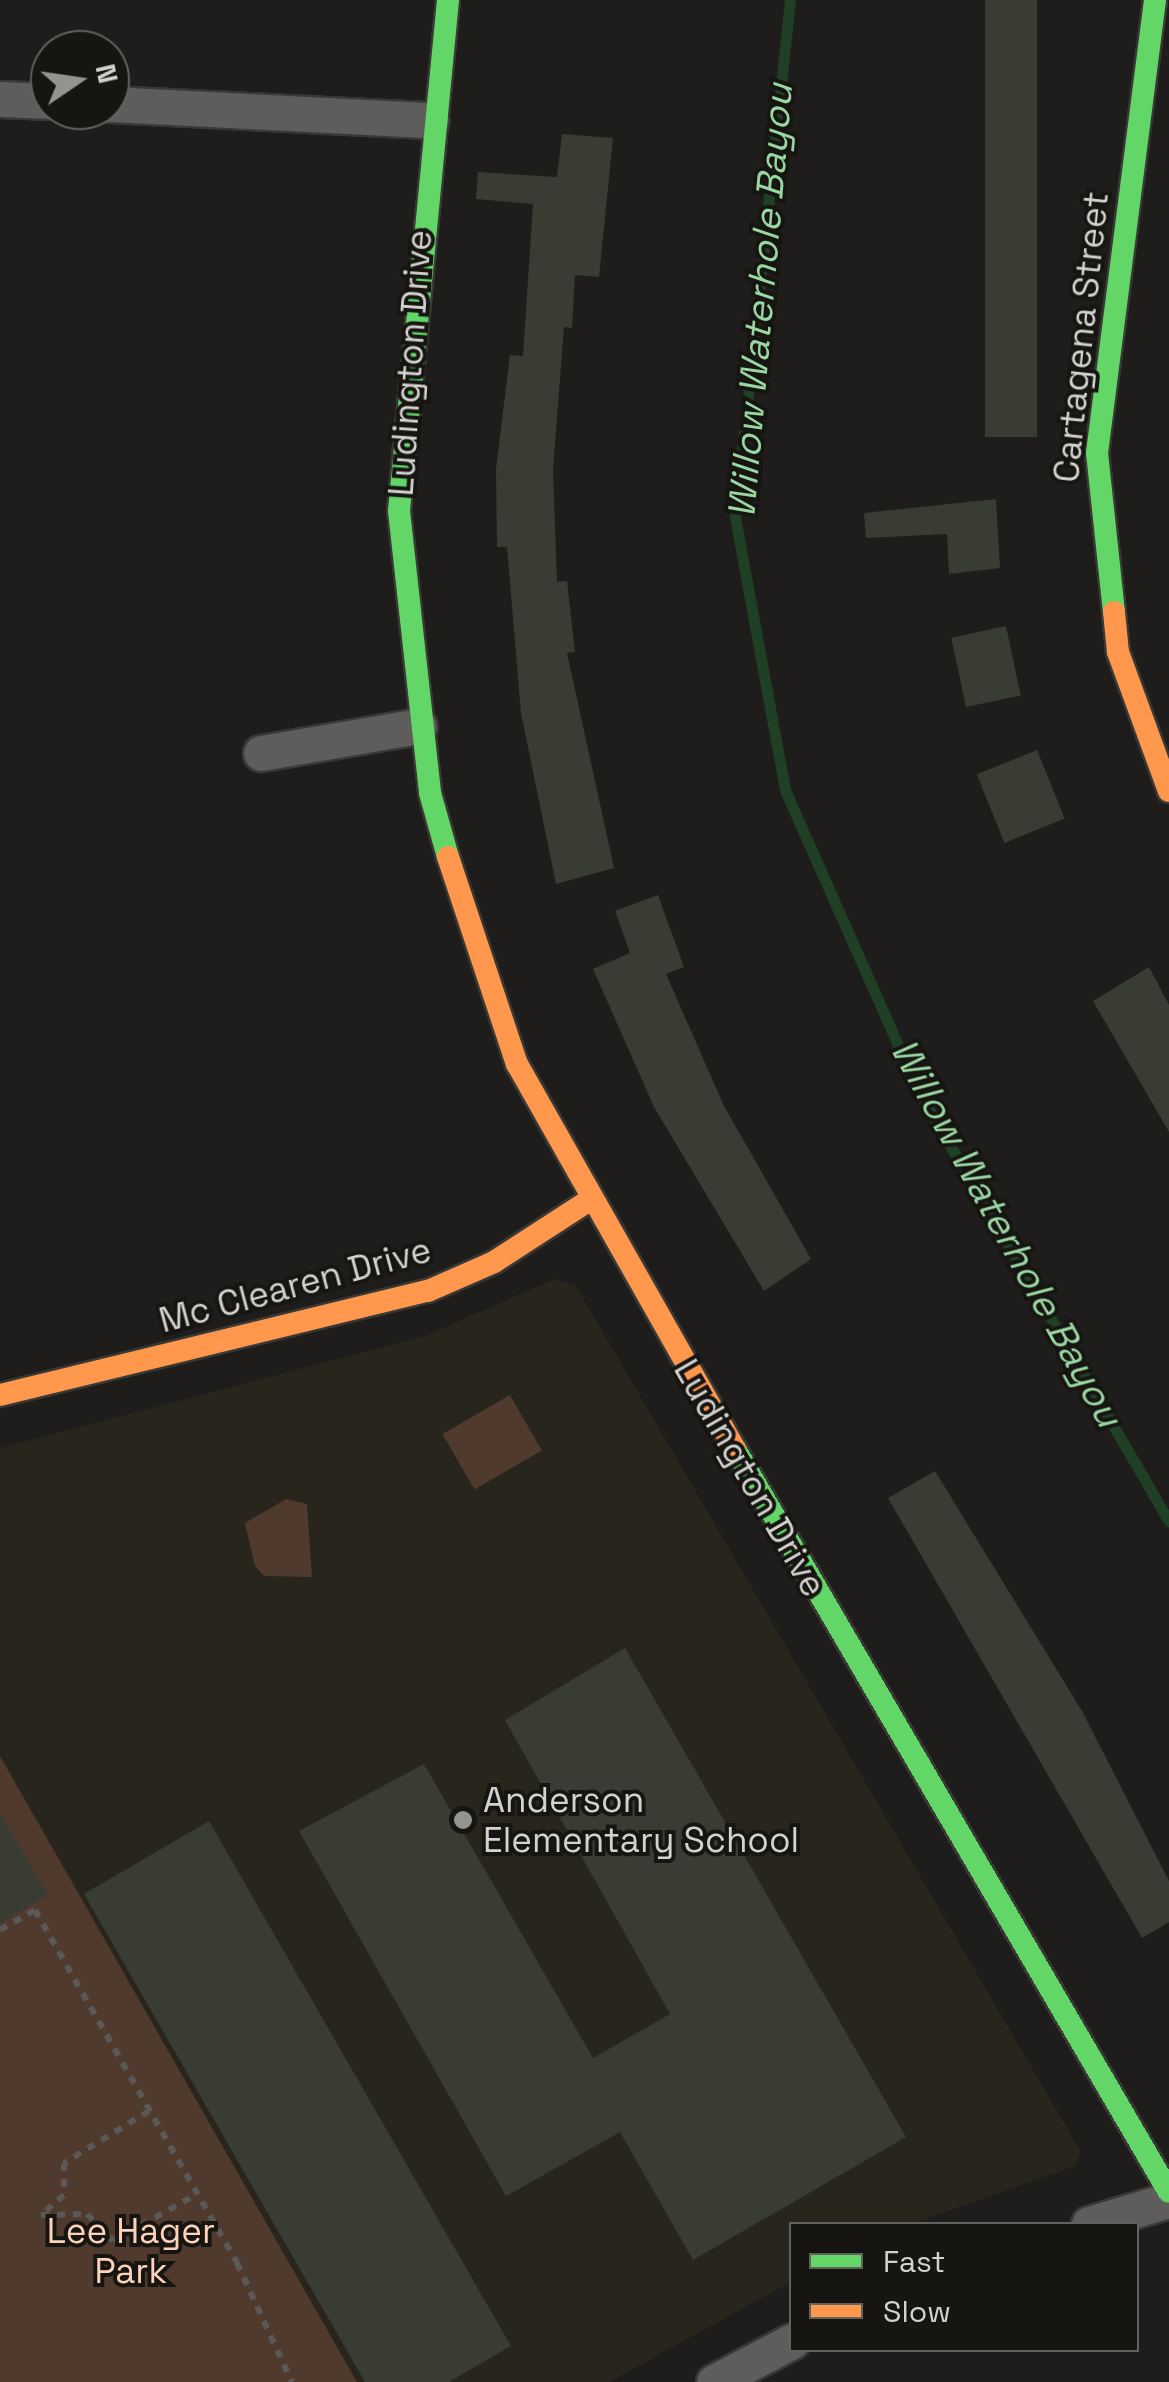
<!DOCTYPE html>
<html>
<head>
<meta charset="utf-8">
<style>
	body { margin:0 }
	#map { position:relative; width:1169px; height:2382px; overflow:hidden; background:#1e1d1b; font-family:"Space Grotesk",sans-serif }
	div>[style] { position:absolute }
	.built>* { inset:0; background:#27251c }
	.green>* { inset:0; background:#503a2d; transform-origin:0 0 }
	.stream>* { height:11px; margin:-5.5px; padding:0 5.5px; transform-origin:5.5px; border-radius:5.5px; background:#1f4025 }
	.building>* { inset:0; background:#393c32; transform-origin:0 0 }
	.path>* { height:6px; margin-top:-3px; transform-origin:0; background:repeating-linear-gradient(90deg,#5a5957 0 8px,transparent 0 16px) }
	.roads { filter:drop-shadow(2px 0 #383835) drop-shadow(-2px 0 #383835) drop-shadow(0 2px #383835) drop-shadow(0 -2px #383835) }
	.street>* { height:35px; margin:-17.5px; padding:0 17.5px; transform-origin:17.5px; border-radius:17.5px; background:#5e5d5b }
	.fast>* { height:22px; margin:-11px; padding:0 11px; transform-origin:11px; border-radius:11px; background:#63d668 }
	.slow>* { height:22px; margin:-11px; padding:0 11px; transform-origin:11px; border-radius:11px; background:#ff974d }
	.dots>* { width:28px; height:28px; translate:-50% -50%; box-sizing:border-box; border:5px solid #161511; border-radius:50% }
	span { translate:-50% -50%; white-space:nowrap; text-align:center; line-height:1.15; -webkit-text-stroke:8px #161511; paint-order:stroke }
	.street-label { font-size:35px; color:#d2d2cf }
	.poi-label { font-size:35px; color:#d2d2cf }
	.left { translate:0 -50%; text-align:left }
	.park-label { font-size:35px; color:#fcd2b9 }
	.water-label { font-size:38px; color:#99d6a1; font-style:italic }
	.legend { position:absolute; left:789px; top:2222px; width:350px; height:130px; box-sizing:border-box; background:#161511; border:2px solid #61615d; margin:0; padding:12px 18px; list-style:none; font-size:30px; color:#d2d2cf }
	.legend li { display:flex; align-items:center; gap:20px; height:50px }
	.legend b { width:50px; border:2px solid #61615d }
	.north { position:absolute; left:30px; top:30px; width:100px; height:100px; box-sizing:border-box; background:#161511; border:2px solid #61615d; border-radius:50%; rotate:77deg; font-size:28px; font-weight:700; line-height:40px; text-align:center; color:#d2d2cf }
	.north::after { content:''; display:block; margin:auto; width:35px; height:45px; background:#939390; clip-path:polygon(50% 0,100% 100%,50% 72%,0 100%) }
</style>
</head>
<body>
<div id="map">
	<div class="built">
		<i style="clip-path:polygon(555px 1279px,576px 1286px,1081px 2152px,1075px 2166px,911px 2224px,792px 2224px,791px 2282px,609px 2382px,357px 2382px,0 1756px,0 1448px,425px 1336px)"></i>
	</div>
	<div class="green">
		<i style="left:510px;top:1395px;width:64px;height:78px;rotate:60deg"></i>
		<i style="clip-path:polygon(286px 1499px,307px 1504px,312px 1577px,264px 1576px,255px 1566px,245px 1523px)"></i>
		<i style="clip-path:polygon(0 1756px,80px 1896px,357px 2382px,0 2382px)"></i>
	</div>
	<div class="stream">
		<i style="left:790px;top:0;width:520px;rotate:96.07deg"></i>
		<i style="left:735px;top:517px;width:278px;rotate:79.6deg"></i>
		<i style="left:785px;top:790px;width:330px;rotate:66.1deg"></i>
		<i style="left:919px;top:1092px;width:497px;rotate:59.8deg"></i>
	</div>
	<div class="building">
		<i style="left:985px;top:0;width:52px;height:437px"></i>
		<i style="clip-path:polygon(562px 134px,613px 138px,599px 277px,575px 275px,572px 328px,564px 327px,553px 470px,557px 582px,567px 581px,575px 652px,567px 653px,614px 868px,556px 884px,521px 713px,507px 547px,497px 547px,496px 469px,510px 355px,523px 356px,533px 204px,476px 199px,478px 172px,557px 177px)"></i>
		<i style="clip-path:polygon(996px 499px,1000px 568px,949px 574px,947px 534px,866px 538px,864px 513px)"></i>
		<i style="left:1006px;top:626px;width:71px;height:56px;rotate:78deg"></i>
		<i style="left:1037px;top:750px;width:74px;height:65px;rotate:68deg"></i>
		<i style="clip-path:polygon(658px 895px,684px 967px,666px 974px,724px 1106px,811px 1259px,764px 1291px,654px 1107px,593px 969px,630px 953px,615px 911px)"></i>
		<i style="clip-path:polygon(1149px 967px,1169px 1005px,1169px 1132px,1093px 1001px)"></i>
		<i style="clip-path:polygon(935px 1471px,1082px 1711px,1169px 1881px,1169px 1922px,1142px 1938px,888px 1498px)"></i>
		<i style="clip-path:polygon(625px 1648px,906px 2137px,693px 2260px,620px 2132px,506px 2196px,299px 1831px,424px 1764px,593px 2058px,670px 2014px,505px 1720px)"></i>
		<i style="clip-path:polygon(0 1814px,48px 1895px,0 1923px)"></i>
		<i style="clip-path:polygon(209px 1821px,511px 2346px,449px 2382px,365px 2382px,84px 1894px)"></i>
	</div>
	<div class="path">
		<i style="left:0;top:1930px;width:40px;rotate:-29.7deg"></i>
		<i style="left:35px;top:1910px;width:407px;rotate:60.2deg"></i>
		<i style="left:237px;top:2263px;width:131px;rotate:65.2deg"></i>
		<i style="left:149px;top:2111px;width:100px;rotate:148.5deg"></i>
		<i style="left:64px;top:2163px;width:32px;rotate:90deg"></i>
		<i style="left:64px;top:2195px;width:30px;rotate:139deg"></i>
		<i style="left:41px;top:2215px;width:46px;rotate:-1.2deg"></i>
		<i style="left:87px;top:2214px;width:37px;rotate:46deg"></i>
		<i style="left:113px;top:2241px;width:96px;rotate:-29.2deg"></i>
	</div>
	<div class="roads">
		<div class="street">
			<i style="left:0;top:99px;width:50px;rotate:2.3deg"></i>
			<i style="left:110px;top:104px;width:321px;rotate:2.9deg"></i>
			<i style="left:261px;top:753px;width:160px;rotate:-9.7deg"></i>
			<i style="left:1089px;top:2224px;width:84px;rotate:-16.7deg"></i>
			<i style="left:714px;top:2382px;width:88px;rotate:-27.7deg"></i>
		</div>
		<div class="fast">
			<i style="left:448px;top:0;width:513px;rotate:95.48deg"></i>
			<i style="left:399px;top:511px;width:284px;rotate:83.7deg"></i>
			<i style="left:430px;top:793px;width:66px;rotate:74.3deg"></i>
			<i style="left:1114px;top:612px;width:160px;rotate:-96.1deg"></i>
			<i style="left:1097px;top:453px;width:457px;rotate:-82.7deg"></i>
			<i style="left:735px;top:1449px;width:860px;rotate:59.71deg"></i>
		</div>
		<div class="slow">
			<i style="left:1114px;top:612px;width:40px;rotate:84.3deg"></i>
			<i style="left:1118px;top:652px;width:148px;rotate:69.9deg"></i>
			<i style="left:448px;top:857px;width:218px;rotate:71.6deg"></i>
			<i style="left:517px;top:1064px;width:442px;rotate:60.5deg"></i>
			<i style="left:0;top:1395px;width:440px;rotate:-13.7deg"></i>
			<i style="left:428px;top:1291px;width:72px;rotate:-23.7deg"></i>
			<i style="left:494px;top:1262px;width:114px;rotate:-32.9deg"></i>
		</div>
	</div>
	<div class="dots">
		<i style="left:463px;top:1820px;background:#939390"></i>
	</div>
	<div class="street-label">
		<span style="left:1081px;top:337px;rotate:-84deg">Cartagena Street</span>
		<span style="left:410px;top:363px;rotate:-86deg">Ludington Drive</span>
		<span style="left:295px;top:1285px;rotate:-15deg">Mc Clearen Drive</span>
		<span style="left:750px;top:1478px;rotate:60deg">Ludington Drive</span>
	</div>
	<div class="poi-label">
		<span class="left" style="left:483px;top:1820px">Anderson<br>Elementary School</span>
	</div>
	<div class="park-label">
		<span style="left:131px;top:2251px">Lee Hager<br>Park</span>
	</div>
	<div class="water-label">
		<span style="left:761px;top:301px;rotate:-85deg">Willow Waterhole Bayou</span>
		<span style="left:1006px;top:1233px;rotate:61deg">Willow Waterhole Bayou</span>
	</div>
	<ul class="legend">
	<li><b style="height:12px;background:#63d668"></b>Fast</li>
	<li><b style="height:12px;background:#ff974d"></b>Slow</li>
	</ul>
	<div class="north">N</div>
</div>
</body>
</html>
